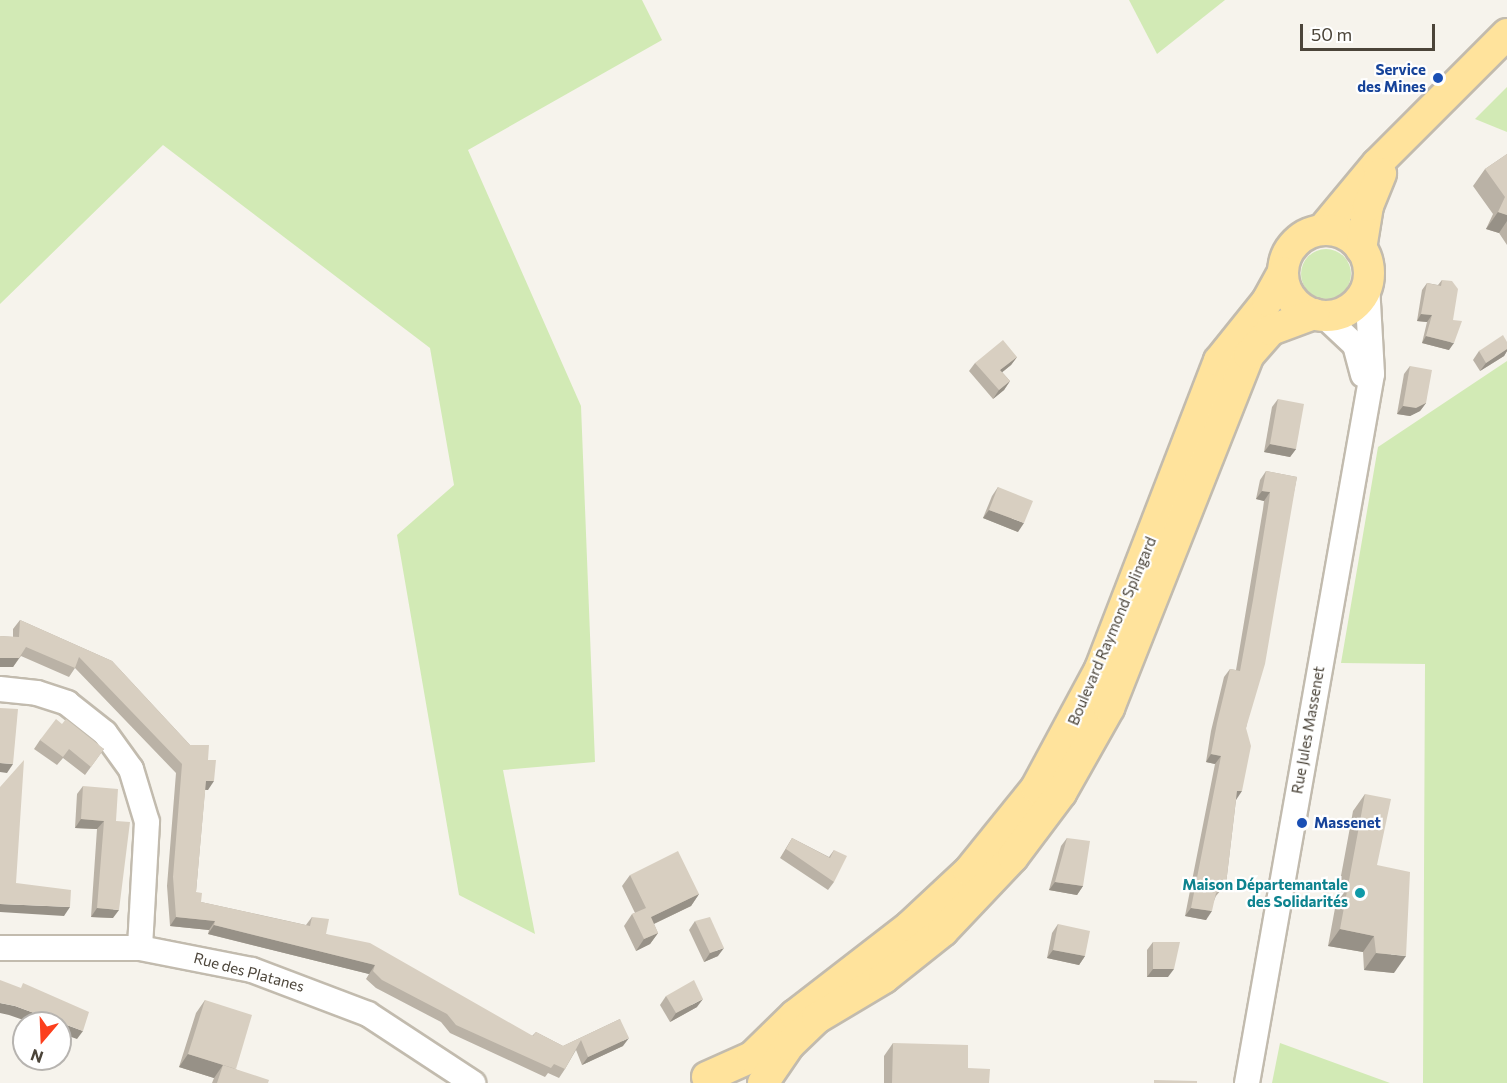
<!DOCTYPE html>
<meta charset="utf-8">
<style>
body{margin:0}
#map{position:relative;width:1507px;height:1083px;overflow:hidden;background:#f6f3ec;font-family:Commissioner,sans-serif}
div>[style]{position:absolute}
.green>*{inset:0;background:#d2eab5}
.round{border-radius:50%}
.roads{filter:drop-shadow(2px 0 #c2bbae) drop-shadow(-2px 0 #c2bbae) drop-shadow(0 2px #c2bbae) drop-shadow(0 -2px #c2bbae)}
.minor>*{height:24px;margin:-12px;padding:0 12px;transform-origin:12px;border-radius:12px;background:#fff}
.major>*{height:30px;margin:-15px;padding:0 15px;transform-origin:15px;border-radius:15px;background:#ffe39c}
.major>.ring{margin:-15px;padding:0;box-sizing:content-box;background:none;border:30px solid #ffe39c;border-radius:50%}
.wall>*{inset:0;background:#bab2a6}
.shaded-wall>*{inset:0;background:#979187}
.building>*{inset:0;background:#d8cfc1}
.dots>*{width:16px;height:16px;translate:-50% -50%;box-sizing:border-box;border:3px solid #fff;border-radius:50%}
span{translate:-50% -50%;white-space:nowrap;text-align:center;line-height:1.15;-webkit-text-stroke:4.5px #fff;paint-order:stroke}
.transit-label{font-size:15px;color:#164399;font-weight:700}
.right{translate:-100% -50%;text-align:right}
.left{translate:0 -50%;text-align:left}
.street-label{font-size:15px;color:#4b4439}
.culture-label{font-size:15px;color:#0d838f;font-weight:700}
.north{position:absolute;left:12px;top:1011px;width:60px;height:60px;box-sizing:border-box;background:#fff;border:2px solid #b7b4b0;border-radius:50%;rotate:199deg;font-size:16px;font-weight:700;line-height:24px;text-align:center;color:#4b4439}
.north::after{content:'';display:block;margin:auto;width:21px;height:27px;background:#fc3f1d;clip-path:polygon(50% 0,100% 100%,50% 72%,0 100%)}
.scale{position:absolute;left:1300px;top:24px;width:135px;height:27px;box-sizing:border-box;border:3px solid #4b4439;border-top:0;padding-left:8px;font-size:18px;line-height:21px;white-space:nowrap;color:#4b4439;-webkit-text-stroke:4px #fff;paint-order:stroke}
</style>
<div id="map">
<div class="green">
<div style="clip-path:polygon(0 0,642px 0,662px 40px,468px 150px,581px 406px,595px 762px,503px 770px,535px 934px,459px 895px,397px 535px,454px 485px,430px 348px,163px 145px,0 304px)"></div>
<div style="clip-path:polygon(1129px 0,1225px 0,1157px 54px)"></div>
<div style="clip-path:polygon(1507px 87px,1507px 132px,1475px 119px)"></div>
<div class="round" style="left:1301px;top:249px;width:50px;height:50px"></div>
<div style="clip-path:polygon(1507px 361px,1507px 1083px,1423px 1083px,1425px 664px,1341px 663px,1378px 447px)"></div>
<div style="clip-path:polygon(1280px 1043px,1390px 1083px,1272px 1083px)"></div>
</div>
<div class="roads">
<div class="minor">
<div style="left:1324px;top:316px;width:42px;rotate:43.1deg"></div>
<div style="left:1355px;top:345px;width:31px;rotate:75deg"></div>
<div style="left:0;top:689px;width:37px;rotate:6deg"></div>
<div style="left:37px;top:693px;width:32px;rotate:18deg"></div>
<div style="left:67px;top:703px;width:48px;rotate:38.3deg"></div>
<div style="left:105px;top:733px;width:44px;rotate:54.2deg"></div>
<div style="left:131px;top:769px;width:55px;rotate:73.2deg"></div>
<div style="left:147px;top:822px;width:126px;rotate:93.2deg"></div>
<div style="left:0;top:948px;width:140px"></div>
<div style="left:140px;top:948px;width:114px;rotate:11.1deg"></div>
<div style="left:252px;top:970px;width:124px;rotate:20.8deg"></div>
<div style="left:368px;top:1014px;width:126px;rotate:33.3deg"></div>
<div style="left:1247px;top:1083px;width:720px;rotate:-80deg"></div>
<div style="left:1372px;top:374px;width:90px;rotate:-93.2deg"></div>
</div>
<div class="major">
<div style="left:1322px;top:230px;width:86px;rotate:-50.2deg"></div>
<div style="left:1377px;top:164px;width:184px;rotate:-45deg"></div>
<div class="ring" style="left:1283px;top:230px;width:56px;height:56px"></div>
<div style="left:1361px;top:249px;width:44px;rotate:-80.8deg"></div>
<div style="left:1368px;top:206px;width:35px;rotate:-68deg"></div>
<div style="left:707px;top:1077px;width:49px;rotate:-24deg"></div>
<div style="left:752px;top:1057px;width:60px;rotate:-44.3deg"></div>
<div style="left:795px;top:1015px;width:145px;rotate:-37.7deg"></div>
<div style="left:910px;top:926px;width:81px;rotate:-43deg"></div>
<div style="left:969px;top:871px;width:107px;rotate:-51.1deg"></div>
<div style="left:1036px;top:788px;width:135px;rotate:-61.7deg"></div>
<div style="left:1100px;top:669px;width:330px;rotate:-68.9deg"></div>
<div style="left:1219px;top:361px;width:77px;rotate:-51.3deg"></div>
<div style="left:1267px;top:301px;width:33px;rotate:-61deg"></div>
<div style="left:763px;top:1083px;width:46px;rotate:-55.6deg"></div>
<div style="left:789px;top:1045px;width:39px;rotate:-44deg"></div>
<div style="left:817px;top:1018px;width:78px;rotate:-30.8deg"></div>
<div style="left:884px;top:978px;width:75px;rotate:-38.5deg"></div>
<div style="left:943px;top:931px;width:102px;rotate:-46.6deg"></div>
<div style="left:1013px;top:857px;width:80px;rotate:-53.1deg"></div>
<div style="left:1061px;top:793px;width:98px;rotate:-60.5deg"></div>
<div style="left:1109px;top:708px;width:380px;rotate:-68.4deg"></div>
<div style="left:1249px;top:355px;width:33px;rotate:-49deg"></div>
<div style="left:1271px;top:330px;width:46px;rotate:-20.4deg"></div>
</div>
</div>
<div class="wall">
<div style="clip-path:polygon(1507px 154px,1507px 245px,1499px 233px,1486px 229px,1493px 214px,1473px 186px,1485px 169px)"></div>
<div style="clip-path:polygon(1442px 280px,1453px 320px,1449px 350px,1422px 343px,1427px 322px,1417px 321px,1422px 290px,1427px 283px,1438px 285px)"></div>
<div style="clip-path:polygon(1507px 342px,1507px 351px,1504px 356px,1480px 371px,1473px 360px,1479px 351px)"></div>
<div style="clip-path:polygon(1017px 357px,1011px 365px,1002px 372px,1010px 381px,1004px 390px,993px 399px,969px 371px,975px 363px)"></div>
<div style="clip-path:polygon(1410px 366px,1426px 403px,1420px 411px,1410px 416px,1397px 414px,1404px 374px)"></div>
<div style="clip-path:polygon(1278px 399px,1296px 449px,1290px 457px,1264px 452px,1272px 407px)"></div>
<div style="clip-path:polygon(1266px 471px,1297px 477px,1246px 728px,1236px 800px,1226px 884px,1216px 896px,1206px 920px,1185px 916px,1215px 764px,1206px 762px,1211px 731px,1224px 677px,1230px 669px,1236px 670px,1263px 509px,1264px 501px,1256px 499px,1260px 480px)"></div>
<div style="clip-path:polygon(998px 487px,1018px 532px,983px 518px,992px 496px)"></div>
<div style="clip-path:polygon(20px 620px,112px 661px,190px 745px,208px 760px,208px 790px,205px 790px,196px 892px,201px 902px,306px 925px,312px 917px,326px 934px,532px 1036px,536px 1032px,563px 1046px,620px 1019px,623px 1046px,582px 1065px,576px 1050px,565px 1069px,559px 1078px,548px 1073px,545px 1077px,450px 1033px,441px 1022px,376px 988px,366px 979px,369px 974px,208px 934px,209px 930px,170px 926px,167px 886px,176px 773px,75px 668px,69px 677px,21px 656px,13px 667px,0 667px,0 636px,13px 637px,13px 629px)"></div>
<div style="clip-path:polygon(62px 724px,104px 749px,85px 775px,63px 758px,57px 765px,34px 749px,40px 740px)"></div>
<div style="clip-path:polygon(83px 786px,116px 821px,113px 918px,91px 917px,97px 829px,75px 828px,77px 794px)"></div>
<div style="clip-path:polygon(1365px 794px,1377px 865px,1394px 973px,1364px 970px,1363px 952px,1328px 946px,1353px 811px)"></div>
<div style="clip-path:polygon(792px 838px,829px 857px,834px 850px,834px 882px,828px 890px,780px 858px)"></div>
<div style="clip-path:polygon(1067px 838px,1083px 886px,1077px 895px,1049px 890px,1061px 846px)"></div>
<div style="clip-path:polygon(630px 875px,699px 894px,691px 906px,654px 924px,658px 933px,650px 944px,636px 951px,624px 926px,632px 914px,635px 913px,622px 886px)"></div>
<div style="clip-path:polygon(695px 921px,718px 956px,704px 962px,689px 930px)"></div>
<div style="clip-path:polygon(1058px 924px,1085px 956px,1079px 965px,1047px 958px,1052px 933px)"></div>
<div style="clip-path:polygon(1153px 942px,1168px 977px,1147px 977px,1147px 950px)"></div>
<div style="clip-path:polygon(666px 996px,697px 1007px,670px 1022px,660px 1005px)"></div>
<div style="clip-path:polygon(205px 1000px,235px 1069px,268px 1083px,212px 1083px,214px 1078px,179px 1067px,196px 1013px)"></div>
<div style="clip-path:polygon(893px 1043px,968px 1068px,989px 1083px,884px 1083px,884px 1056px)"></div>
</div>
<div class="shaded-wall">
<div style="clip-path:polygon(1498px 212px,1507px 215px,1507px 221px,1499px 233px,1486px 229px)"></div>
<div style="clip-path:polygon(1421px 314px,1432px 315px,1427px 322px,1417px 321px)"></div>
<div style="clip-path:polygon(1426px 336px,1454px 343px,1449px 350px,1422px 343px)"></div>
<div style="clip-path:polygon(1507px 349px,1507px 351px,1504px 356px,1480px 371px,1486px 363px)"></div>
<div style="clip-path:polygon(1017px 357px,1011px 365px,994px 379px,1000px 370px)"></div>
<div style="clip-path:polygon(1010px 381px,1004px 390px,993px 399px,999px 390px)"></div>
<div style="clip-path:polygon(1426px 403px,1420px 411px,1410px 416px,1397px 414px,1403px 406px)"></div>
<div style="clip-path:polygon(1270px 444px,1296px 449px,1290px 457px,1264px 452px)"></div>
<div style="clip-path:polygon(1262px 491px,1270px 492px,1264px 501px,1256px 499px)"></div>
<div style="clip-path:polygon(989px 510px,1024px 523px,1018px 532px,983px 518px)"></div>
<div style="clip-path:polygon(0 658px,19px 658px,13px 667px,0 667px)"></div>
<div style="clip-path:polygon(1211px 754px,1221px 756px,1215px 764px,1206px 762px)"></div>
<div style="clip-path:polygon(0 763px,13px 764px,7px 773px,0 772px)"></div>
<div style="clip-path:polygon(206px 781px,214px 781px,208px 790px,200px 789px)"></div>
<div style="clip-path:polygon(1237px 791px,1242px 791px,1236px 800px,1231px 799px)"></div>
<div style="clip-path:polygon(81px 819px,104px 821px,97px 829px,75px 828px)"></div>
<div style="clip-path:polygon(1055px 882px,1083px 886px,1077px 895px,1049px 890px)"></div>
<div style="clip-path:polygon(699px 894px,691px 906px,643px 929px,651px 917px)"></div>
<div style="clip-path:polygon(0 904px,70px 907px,64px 916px,0 912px)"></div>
<div style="clip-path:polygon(97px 908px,119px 910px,113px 918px,91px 917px)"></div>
<div style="clip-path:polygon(1191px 908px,1212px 911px,1206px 920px,1185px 916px)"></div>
<div style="clip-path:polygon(176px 917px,215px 921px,209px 930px,170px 926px)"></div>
<div style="clip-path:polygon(214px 925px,375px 965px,369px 974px,208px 934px)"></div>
<div style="clip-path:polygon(1340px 929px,1374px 936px,1363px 952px,1328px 946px)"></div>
<div style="clip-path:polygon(658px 933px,650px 944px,636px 951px,644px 939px)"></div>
<div style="clip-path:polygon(724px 948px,718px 956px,704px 962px,710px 953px)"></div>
<div style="clip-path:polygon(1053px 950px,1085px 956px,1079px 965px,1047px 958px)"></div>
<div style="clip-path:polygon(1376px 953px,1406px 956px,1394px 973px,1364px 970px)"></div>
<div style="clip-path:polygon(1153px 969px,1174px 969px,1168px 977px,1147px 977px)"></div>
<div style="clip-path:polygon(703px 999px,697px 1007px,670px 1022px,676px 1013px)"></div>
<div style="clip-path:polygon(0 1003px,15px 1006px,83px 1031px,77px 1039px,60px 1033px,60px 1023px,32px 1023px,9px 1015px,0 1013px)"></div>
<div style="clip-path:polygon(629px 1038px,623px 1046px,582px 1065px,588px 1057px)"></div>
<div style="clip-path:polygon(188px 1054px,236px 1069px,223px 1065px,214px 1078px,179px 1067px)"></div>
</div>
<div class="building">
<div style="clip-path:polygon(1507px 154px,1507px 215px,1498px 212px,1505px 197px,1485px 169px)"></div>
<div style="clip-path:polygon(1442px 280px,1452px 281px,1458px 289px,1453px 320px,1462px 321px,1454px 343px,1426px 336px,1432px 315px,1421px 314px,1427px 283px,1441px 286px)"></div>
<div style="clip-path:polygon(1503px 335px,1507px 342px,1507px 349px,1486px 363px,1479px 351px)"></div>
<div style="clip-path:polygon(1003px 340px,1017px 357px,1000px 370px,1010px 381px,999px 390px,975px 363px)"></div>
<div style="clip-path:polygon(1410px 366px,1432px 370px,1426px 403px,1416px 408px,1403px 406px)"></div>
<div style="clip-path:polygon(1278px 399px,1304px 404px,1296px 449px,1270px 444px)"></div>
<div style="clip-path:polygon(1266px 471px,1297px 477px,1265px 664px,1246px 728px,1251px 746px,1242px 791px,1237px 791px,1226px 884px,1216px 893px,1212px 911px,1191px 908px,1221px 756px,1211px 754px,1217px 723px,1230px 669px,1240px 671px,1253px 600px,1269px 501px,1270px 492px,1262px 491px)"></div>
<div style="clip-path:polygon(998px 487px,1033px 501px,1024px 523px,989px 510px)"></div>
<div style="clip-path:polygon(20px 620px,112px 661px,190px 745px,209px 745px,208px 760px,216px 760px,214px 781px,206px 781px,196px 892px,202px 893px,201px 902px,310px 926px,312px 917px,329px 919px,326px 934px,370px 943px,533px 1036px,536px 1032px,563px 1046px,620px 1019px,629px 1038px,588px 1057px,581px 1040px,565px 1069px,554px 1064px,551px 1068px,456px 1025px,447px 1014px,382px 980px,373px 971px,375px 965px,214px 925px,215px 921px,176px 917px,173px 877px,182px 764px,79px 657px,75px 668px,26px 647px,19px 658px,0 658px,0 636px,19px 637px)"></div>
<div style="clip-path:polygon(0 708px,18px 709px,13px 764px,0 763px)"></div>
<div style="clip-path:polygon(56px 719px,62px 724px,66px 719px,104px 749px,91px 767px,69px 749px,63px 757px,40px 740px)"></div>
<div style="clip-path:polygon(24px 760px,16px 883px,71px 890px,70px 907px,0 904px,0 787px)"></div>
<div style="clip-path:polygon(83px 786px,118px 789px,116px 821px,130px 822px,119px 910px,97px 908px,104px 821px,81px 819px)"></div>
<div style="clip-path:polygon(1365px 794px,1391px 799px,1377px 865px,1410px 872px,1406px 956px,1376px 953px,1374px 936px,1340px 929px)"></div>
<div style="clip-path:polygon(792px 838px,830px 858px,834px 850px,847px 856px,834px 882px,786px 849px)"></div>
<div style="clip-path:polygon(1067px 838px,1090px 841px,1083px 886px,1055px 882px)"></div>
<div style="clip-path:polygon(678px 851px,699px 894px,651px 917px,658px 933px,644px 939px,632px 914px,646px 908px,630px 875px)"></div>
<div style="clip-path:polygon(710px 917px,724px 948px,710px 953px,695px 921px)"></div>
<div style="clip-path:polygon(1058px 924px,1090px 931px,1085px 956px,1053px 950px)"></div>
<div style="clip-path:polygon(1153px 942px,1180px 942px,1174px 969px,1153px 969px)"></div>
<div style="clip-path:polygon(0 980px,21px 988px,23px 983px,89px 1012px,83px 1031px,15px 1006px,0 1003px)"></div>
<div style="clip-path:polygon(694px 980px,703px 999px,676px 1013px,666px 996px)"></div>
<div style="clip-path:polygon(205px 1000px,252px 1015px,236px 1069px,188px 1054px)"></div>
<div style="clip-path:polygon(893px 1043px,968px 1045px,968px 1068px,990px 1069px,989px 1083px,892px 1083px)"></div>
<div style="clip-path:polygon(223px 1065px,269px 1080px,268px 1083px,217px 1083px)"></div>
<div style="clip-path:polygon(1154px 1080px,1197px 1081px,1197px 1083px,1154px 1083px)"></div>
</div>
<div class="dots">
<div style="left:1438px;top:78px;background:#1a4fb4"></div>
<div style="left:1302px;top:823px;background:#1a4fb4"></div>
<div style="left:1360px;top:893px;background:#0f9aa8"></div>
</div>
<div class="transit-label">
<span class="right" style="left:1426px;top:78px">Service<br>des Mines</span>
<span class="left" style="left:1314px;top:823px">Massenet</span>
</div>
<div class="street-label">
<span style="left:1112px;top:631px;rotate:-67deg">Boulevard Raymond Splingard</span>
<span style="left:1308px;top:730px;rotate:-80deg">Rue Jules Massenet</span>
<span style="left:249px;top:972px;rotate:15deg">Rue des Platanes</span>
</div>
<div class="culture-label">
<span class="right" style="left:1348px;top:893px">Maison Départemantale<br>des Solidarités</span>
</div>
<div class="north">N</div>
<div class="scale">50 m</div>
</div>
